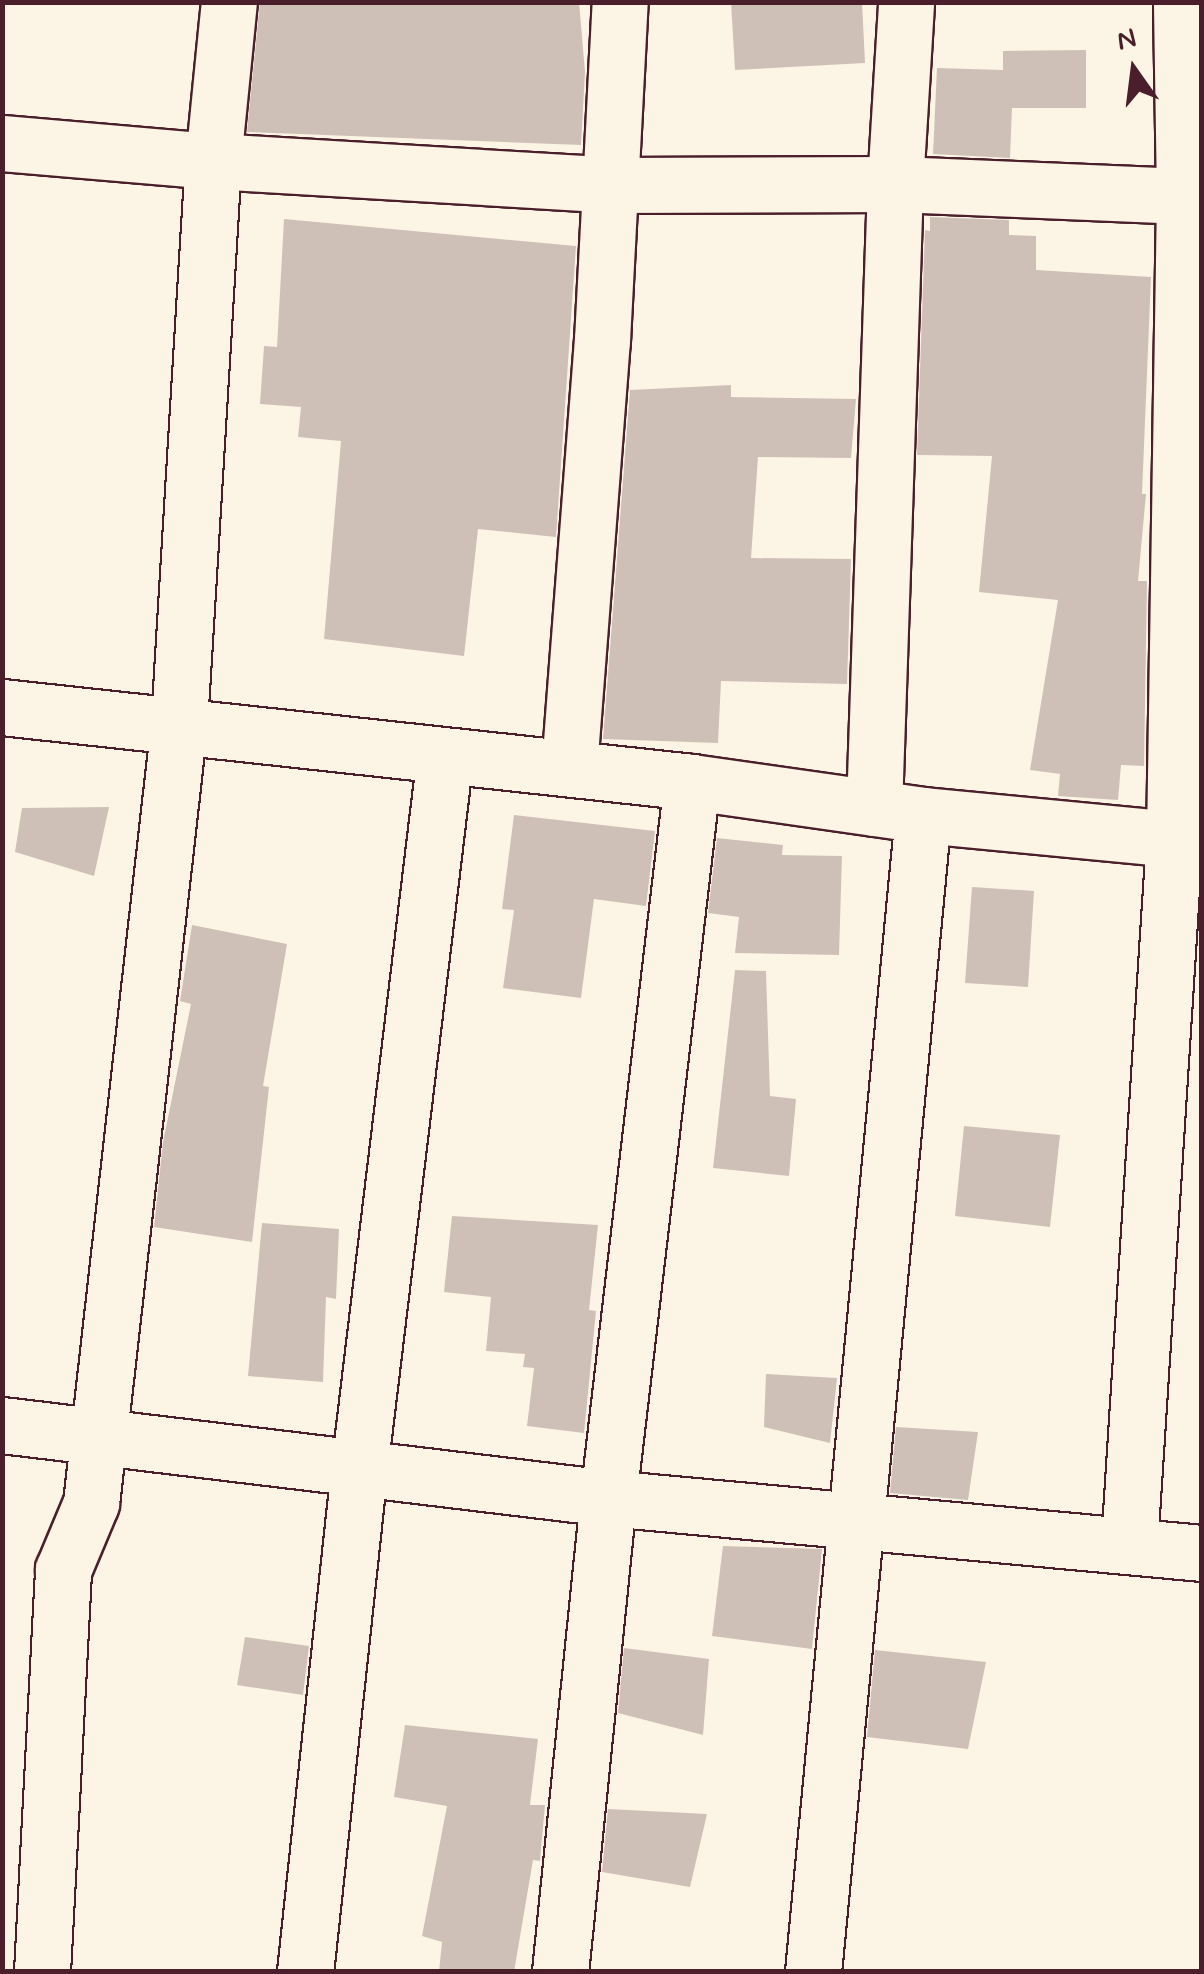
<!DOCTYPE html>
<style>
body{margin:0}
#map{position:relative;width:1204px;height:1974px;overflow:hidden;background:#fcf5e5;font-family:Mynerve,sans-serif}
div>[style]{position:absolute}
.building>*{inset:0;background:#cfc0b7}
.roads{filter:drop-shadow(2px 0 #4a1f2b) drop-shadow(-2px 0 #4a1f2b) drop-shadow(0 2px #4a1f2b) drop-shadow(0 -2px #4a1f2b)}
.street>*{height:55px;margin:-27.5px;padding:0 27.5px;transform-origin:27.5px;border-radius:27.5px;background:#fcf5e5}
span{translate:-50% -50%;white-space:nowrap;text-align:center;line-height:1.15;-webkit-text-stroke:8px #fcf5e5;paint-order:stroke}
.frame{position:absolute;inset:0;border:5px solid #4a1f2b;pointer-events:none}
.north{position:absolute;left:1084px;top:20px;width:100px;height:100px;-webkit-text-stroke:8px #fcf5e5;paint-order:stroke;rotate:346deg;font-size:28px;font-weight:700;line-height:40px;text-align:center;color:#4a1f2b}
.north::after{content:'';display:block;margin:auto;width:35px;height:45px;background:#4a1f2b;clip-path:polygon(50% 0,100% 100%,50% 72%,0 100%)}
</style>
<div id="map">
<div class="building">
<div style="clip-path:polygon(260px 2px,579px 2px,585px 72px,581px 145px,247px 132px)"></div>
<div style="clip-path:polygon(731px 2px,862px 2px,865px 63px,735px 70px)"></div>
<div style="clip-path:polygon(1086px 50px,1086px 108px,1012px 108px,1010px 158px,933px 154px,937px 68px,1003px 70px,1003px 51px)"></div>
<div style="clip-path:polygon(930px 217px,1009px 220px,1009px 235px,1036px 236px,1036px 270px,1151px 277px,1142px 494px,1146px 494px,1138px 581px,1147px 581px,1144px 766px,1121px 765px,1118px 800px,1058px 796px,1060px 774px,1030px 770px,1058px 600px,979px 592px,992px 456px,917px 455px,925px 230px,930px 231px)"></div>
<div style="clip-path:polygon(284px 219px,576px 246px,556px 537px,478px 529px,464px 656px,324px 639px,341px 441px,298px 437px,301px 407px,260px 404px,264px 346px,277px 347px)"></div>
<div style="clip-path:polygon(731px 385px,731px 397px,856px 399px,851px 458px,758px 457px,751px 558px,851px 559px,847px 684px,721px 681px,718px 743px,603px 739px,630px 390px)"></div>
<div style="clip-path:polygon(109px 807px,94px 876px,15px 852px,22px 808px)"></div>
<div style="clip-path:polygon(514px 815px,655px 831px,646px 906px,594px 899px,581px 998px,503px 988px,514px 910px,502px 909px)"></div>
<div style="clip-path:polygon(717px 838px,783px 845px,782px 855px,842px 856px,839px 955px,735px 953px,739px 917px,708px 913px)"></div>
<div style="clip-path:polygon(972px 887px,1034px 891px,1028px 987px,965px 983px)"></div>
<div style="clip-path:polygon(192px 925px,287px 944px,263px 1086px,269px 1087px,252px 1242px,154px 1227px,163px 1142px,191px 1004px,180px 1001px)"></div>
<div style="clip-path:polygon(735px 970px,766px 971px,770px 1096px,796px 1099px,789px 1176px,713px 1168px)"></div>
<div style="clip-path:polygon(964px 1126px,1060px 1135px,1050px 1227px,955px 1216px)"></div>
<div style="clip-path:polygon(452px 1216px,598px 1225px,589px 1310px,596px 1311px,584px 1433px,527px 1426px,534px 1368px,523px 1367px,525px 1354px,486px 1351px,491px 1297px,444px 1292px)"></div>
<div style="clip-path:polygon(262px 1223px,339px 1229px,336px 1299px,326px 1297px,323px 1382px,248px 1376px)"></div>
<div style="clip-path:polygon(766px 1374px,837px 1378px,830px 1443px,764px 1427px)"></div>
<div style="clip-path:polygon(896px 1427px,978px 1432px,968px 1500px,890px 1493px)"></div>
<div style="clip-path:polygon(723px 1546px,822px 1549px,812px 1649px,712px 1636px)"></div>
<div style="clip-path:polygon(245px 1637px,309px 1646px,303px 1695px,237px 1685px)"></div>
<div style="clip-path:polygon(624px 1648px,709px 1659px,703px 1735px,618px 1713px)"></div>
<div style="clip-path:polygon(875px 1650px,986px 1662px,968px 1749px,867px 1737px)"></div>
<div style="clip-path:polygon(405px 1725px,538px 1739px,530px 1805px,545px 1805px,540px 1861px,533px 1860px,514px 1972px,439px 1972px,442px 1942px,422px 1936px,447px 1806px,394px 1797px)"></div>
<div style="clip-path:polygon(608px 1809px,707px 1814px,690px 1887px,602px 1872px)"></div>
</div>
<div class="roads">
<div class="street">
<div style="left:2px;top:143px;width:212px;rotate:4.9deg"></div>
<div style="left:213px;top:161px;width:400px;rotate:3.4deg"></div>
<div style="left:612px;top:185px;width:283px;rotate:-0.2deg"></div>
<div style="left:895px;top:184px;width:307px;rotate:2.4deg"></div>
<div style="left:2px;top:707px;width:694px;rotate:6.2deg"></div>
<div style="left:692px;top:782px;width:233px;rotate:8.1deg"></div>
<div style="left:923px;top:815px;width:280px;rotate:5.5deg"></div>
<div style="left:569px;top:768px;width:429px;rotate:-85.6deg"></div>
<div style="left:602px;top:340px;width:338px;rotate:-87deg"></div>
<div style="left:874px;top:808px;width:624px;rotate:-88.07deg"></div>
<div style="left:895px;top:184px;width:182px;rotate:-86.5deg"></div>
<div style="left:2px;top:1425px;width:610px;rotate:6.87deg"></div>
<div style="left:608px;top:1498px;width:597px;rotate:5.29deg"></div>
<div style="left:1129px;top:1545px;width:705px;rotate:-86.34deg"></div>
<div style="left:1174px;top:841px;width:645px;rotate:-89.11deg"></div>
<div style="left:1184px;top:196px;width:194px;rotate:-90.9deg"></div>
<div style="left:42px;top:1972px;width:403px;rotate:-87deg"></div>
<div style="left:63px;top:1570px;width:73px;rotate:-67.3deg"></div>
<div style="left:91px;top:1503px;width:785px;rotate:-83.56deg"></div>
<div style="left:179px;top:723px;width:563px;rotate:-86.54deg"></div>
<div style="left:213px;top:161px;width:160px;rotate:-84.3deg"></div>
<div style="left:305px;top:1972px;width:506px;rotate:-83.87deg"></div>
<div style="left:359px;top:1469px;width:719px;rotate:-83.13deg"></div>
<div style="left:560px;top:1972px;width:476px;rotate:-84.2deg"></div>
<div style="left:608px;top:1498px;width:721px;rotate:-83.31deg"></div>
<div style="left:813px;top:1972px;width:1162px;rotate:-84.57deg"></div>
</div>
</div>
<div class="frame"></div>
<div class="north">N</div>
</div>
